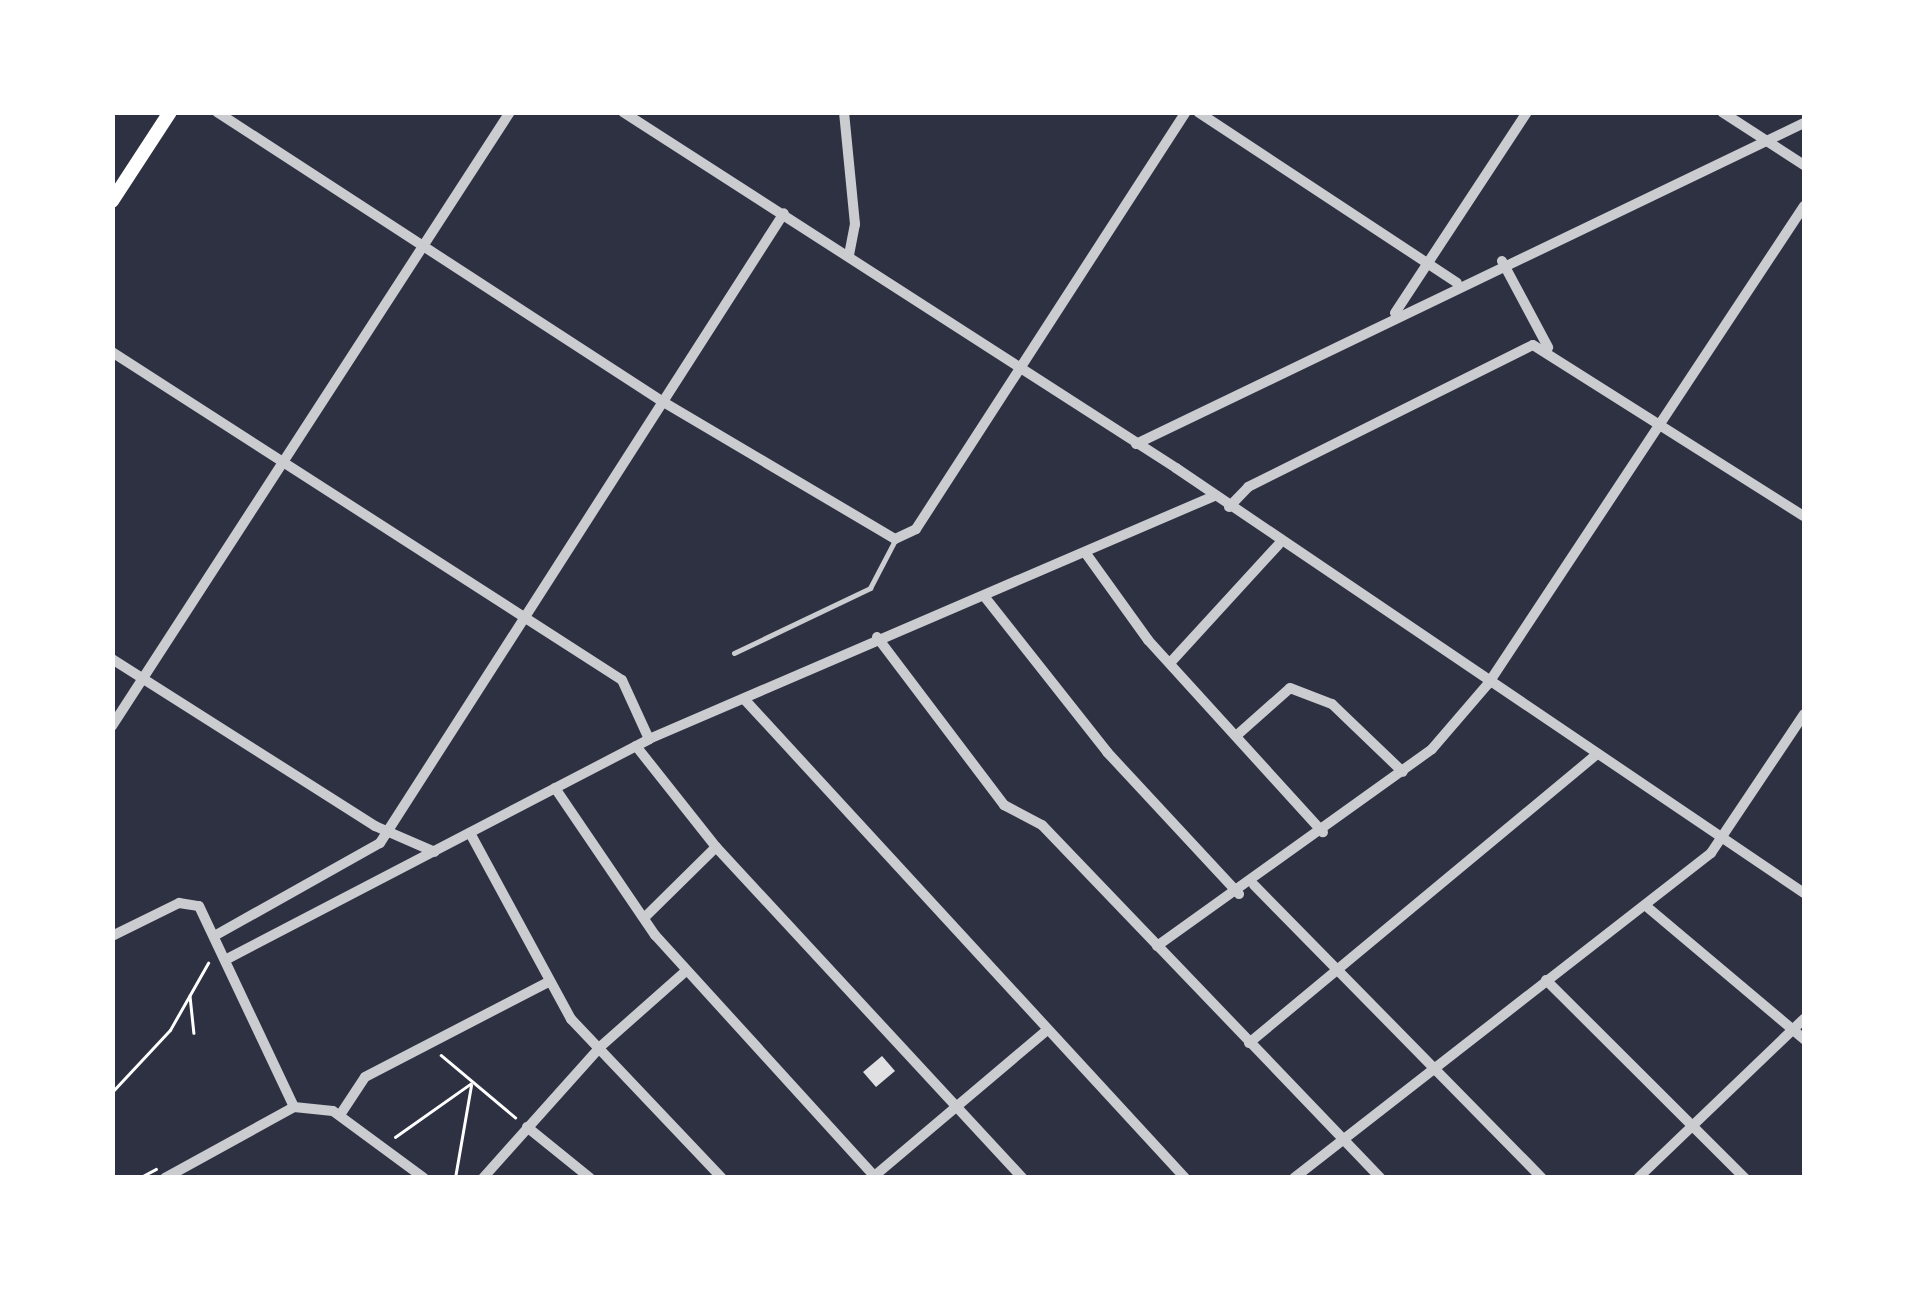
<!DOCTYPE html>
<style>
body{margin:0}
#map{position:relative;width:1917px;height:1290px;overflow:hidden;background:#2d3142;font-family:"IBM Plex Sans",sans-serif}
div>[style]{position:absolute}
.building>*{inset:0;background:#e0e0e3}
.path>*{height:2.5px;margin:-1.25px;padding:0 1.25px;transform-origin:1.25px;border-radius:1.25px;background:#fff}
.service>*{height:5px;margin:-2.5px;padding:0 2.5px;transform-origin:2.5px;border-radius:2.5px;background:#caccd0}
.minor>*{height:10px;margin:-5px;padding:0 5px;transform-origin:5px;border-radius:5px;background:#caccd0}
.secondary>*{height:14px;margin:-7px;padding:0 7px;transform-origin:7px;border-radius:7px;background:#fff}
span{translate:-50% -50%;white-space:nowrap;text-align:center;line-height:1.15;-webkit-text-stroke:10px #fff;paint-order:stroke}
.frame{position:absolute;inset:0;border:115px solid #fff;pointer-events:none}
</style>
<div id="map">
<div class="building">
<div style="clip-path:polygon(882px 1056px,895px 1071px,876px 1087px,863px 1072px)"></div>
</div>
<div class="path">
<div style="left:190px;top:996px;width:37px;rotate:84deg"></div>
<div style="left:441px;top:1055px;width:97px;rotate:40deg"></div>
<div style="left:112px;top:1092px;width:85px;rotate:-46.9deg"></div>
<div style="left:170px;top:1030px;width:77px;rotate:-60.4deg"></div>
<div style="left:395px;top:1137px;width:92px;rotate:-35.2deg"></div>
<div style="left:139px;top:1178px;width:19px;rotate:-28deg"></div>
<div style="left:455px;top:1178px;width:94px;rotate:-80.2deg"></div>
</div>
<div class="service">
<div style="left:734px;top:653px;width:151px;rotate:-25.5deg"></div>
<div style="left:870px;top:588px;width:52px;rotate:-62.4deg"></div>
</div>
<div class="minor">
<div style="left:217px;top:112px;width:528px;rotate:33.03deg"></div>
<div style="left:660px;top:400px;width:273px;rotate:30.6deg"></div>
<div style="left:895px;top:539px;width:23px;rotate:-25deg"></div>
<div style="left:916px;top:529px;width:497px;rotate:-57.1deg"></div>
<div style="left:623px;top:112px;width:658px;rotate:32.77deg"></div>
<div style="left:1176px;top:468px;width:758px;rotate:34.09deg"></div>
<div style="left:844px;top:112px;width:113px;rotate:84.4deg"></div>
<div style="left:855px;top:224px;width:31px;rotate:101deg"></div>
<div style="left:1198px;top:112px;width:310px;rotate:33.4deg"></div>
<div style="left:1722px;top:112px;width:98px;rotate:32.9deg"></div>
<div style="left:1502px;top:261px;width:98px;rotate:61.9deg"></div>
<div style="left:1395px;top:313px;width:240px;rotate:-56.7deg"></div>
<div style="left:112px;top:352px;width:606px;rotate:32.75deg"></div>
<div style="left:622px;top:680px;width:65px;rotate:65.4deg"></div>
<div style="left:1136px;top:444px;width:741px;rotate:-25.67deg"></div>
<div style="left:1229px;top:507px;width:28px;rotate:-46deg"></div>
<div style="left:1248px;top:487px;width:318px;rotate:-26.5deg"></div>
<div style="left:1533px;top:345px;width:320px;rotate:32.3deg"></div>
<div style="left:1087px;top:555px;width:105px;rotate:54.3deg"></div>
<div style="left:1148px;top:640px;width:260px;rotate:47.7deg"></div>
<div style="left:984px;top:596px;width:199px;rotate:51.7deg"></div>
<div style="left:1107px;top:752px;width:194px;rotate:47.1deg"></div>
<div style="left:877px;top:637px;width:211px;rotate:52.9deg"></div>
<div style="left:1004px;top:805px;width:43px;rotate:27.8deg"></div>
<div style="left:1042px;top:825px;width:489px;rotate:46.2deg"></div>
<div style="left:112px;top:659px;width:312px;rotate:32.4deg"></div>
<div style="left:375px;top:826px;width:65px;rotate:23.4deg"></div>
<div style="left:1170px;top:663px;width:161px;rotate:-47.5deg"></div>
<div style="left:745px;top:700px;width:650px;rotate:47.37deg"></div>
<div style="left:112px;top:726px;width:732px;rotate:-57.05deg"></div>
<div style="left:1236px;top:736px;width:72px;rotate:-41.6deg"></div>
<div style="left:1290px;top:688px;width:45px;rotate:20.9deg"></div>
<div style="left:1332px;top:704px;width:98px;rotate:43.8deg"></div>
<div style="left:636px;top:746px;width:129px;rotate:51.6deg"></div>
<div style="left:716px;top:847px;width:451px;rotate:47.2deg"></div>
<div style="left:555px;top:788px;width:178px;rotate:55.8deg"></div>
<div style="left:655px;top:935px;width:328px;rotate:47.7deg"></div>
<div style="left:470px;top:833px;width:212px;rotate:61.5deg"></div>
<div style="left:571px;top:1019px;width:219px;rotate:46.5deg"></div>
<div style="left:1254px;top:885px;width:411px;rotate:45.5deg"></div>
<div style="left:1646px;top:906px;width:207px;rotate:40.1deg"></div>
<div style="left:644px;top:918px;width:101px;rotate:-44.6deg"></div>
<div style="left:216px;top:935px;width:188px;rotate:-29.3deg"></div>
<div style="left:380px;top:843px;width:748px;rotate:-57.33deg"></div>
<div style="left:112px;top:936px;width:75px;rotate:-26.2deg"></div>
<div style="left:179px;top:903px;width:20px;rotate:9deg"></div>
<div style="left:199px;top:906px;width:222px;rotate:64.7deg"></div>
<div style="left:1157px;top:946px;width:338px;rotate:-35.6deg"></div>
<div style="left:1432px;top:749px;width:86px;rotate:-49.3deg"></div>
<div style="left:1488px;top:684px;width:573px;rotate:-56.53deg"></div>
<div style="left:227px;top:959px;width:476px;rotate:-27.5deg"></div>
<div style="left:649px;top:739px;width:615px;rotate:-23.27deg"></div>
<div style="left:1546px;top:980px;width:281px;rotate:44.9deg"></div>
<div style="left:1249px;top:1043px;width:451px;rotate:-39.7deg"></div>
<div style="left:294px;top:1107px;width:39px;rotate:6deg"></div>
<div style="left:333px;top:1111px;width:113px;rotate:36.4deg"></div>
<div style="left:340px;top:1115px;width:45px;rotate:-56.7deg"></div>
<div style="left:365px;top:1077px;width:206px;rotate:-27.4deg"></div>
<div style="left:527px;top:1127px;width:81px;rotate:39deg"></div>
<div style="left:165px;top:1178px;width:147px;rotate:-28.8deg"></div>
<div style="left:483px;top:1178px;width:176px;rotate:-48.2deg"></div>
<div style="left:600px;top:1047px;width:115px;rotate:-41.5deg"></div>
<div style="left:872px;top:1178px;width:228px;rotate:-40.2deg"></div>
<div style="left:1294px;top:1178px;width:529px;rotate:-37.93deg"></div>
<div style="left:1711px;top:853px;width:167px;rotate:-56.2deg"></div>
<div style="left:1638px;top:1178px;width:230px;rotate:-43.8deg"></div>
</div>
<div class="secondary">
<div style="left:112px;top:201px;width:106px;rotate:-56.9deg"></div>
</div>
<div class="frame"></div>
</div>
